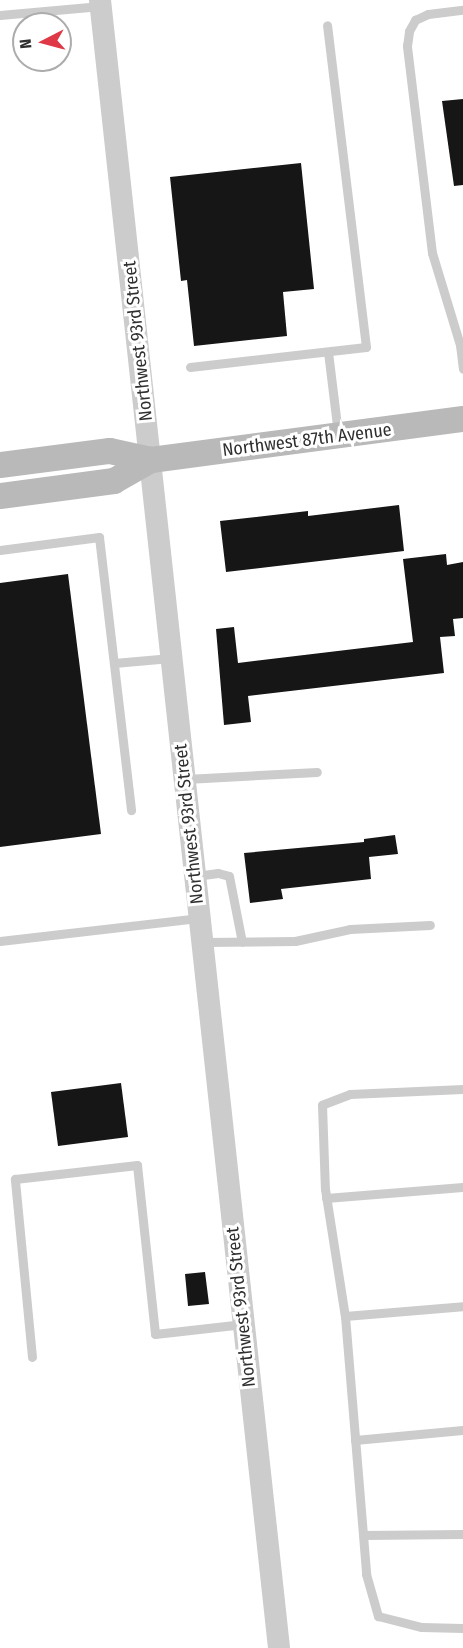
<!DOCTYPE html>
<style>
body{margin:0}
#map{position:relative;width:463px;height:1648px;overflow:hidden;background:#fff;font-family:"Fira Sans Condensed",sans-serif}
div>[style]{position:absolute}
.building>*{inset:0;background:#161616}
.service>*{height:9px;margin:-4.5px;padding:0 4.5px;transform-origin:4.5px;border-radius:4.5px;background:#ccc}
.tertiary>*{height:22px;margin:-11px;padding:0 11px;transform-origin:11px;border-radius:11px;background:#ccc}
.secondary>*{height:26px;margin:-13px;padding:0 13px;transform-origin:13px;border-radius:13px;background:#b9b9b9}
span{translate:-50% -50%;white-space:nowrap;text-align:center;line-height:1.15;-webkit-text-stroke:6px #fff;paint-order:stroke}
.street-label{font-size:18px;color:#2f2f2f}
.north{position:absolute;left:12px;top:12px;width:60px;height:60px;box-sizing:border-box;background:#fff;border:2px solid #acacac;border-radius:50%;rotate:264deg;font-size:16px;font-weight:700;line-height:24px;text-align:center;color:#2f2f2f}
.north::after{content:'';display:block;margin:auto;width:21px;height:27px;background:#df3846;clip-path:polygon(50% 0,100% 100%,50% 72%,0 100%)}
</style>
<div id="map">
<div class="building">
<div style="clip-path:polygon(463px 99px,463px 185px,454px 186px,442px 101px)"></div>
<div style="clip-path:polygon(301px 163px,314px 289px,283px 292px,287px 336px,194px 346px,187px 280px,181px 281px,170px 177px)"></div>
<div style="clip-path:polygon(399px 505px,404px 551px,226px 572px,220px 521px,308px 511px,308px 516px)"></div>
<div style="clip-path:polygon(446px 554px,447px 565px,463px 562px,463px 618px,453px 619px,455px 636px,440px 637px,444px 673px,248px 696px,251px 722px,224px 725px,216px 629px,234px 627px,238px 663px,413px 642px,403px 559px)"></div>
<div style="clip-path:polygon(68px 574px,101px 834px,0 847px,0 583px)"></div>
<div style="clip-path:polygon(395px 835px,398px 854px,369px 857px,371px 879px,281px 889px,283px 899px,250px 903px,244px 853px,364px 842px,364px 839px)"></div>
<div style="clip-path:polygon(121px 1083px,128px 1137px,58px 1146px,51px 1092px)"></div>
<div style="clip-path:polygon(205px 1272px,209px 1304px,188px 1306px,185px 1274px)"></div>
</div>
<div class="service">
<div style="left:0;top:15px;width:101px;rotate:-5.1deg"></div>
<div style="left:463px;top:344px;width:3px;rotate:162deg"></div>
<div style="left:460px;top:345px;width:24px;rotate:83deg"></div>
<div style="left:460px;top:345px;width:96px;rotate:-106.9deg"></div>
<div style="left:432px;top:253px;width:209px;rotate:-96.9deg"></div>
<div style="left:407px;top:46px;width:15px;rotate:-82deg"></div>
<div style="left:409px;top:31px;width:13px;rotate:-61deg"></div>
<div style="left:415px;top:20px;width:14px;rotate:-25deg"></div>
<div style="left:428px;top:14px;width:35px;rotate:-7deg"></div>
<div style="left:328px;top:352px;width:82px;rotate:83deg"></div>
<div style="left:190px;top:367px;width:177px;rotate:-6.5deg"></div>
<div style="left:366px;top:347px;width:324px;rotate:-96.9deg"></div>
<div style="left:0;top:550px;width:100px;rotate:-7.5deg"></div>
<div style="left:99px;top:537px;width:275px;rotate:83.3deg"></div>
<div style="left:114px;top:663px;width:57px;rotate:-5deg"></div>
<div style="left:186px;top:779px;width:131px;rotate:-3.1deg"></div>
<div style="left:196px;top:876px;width:22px;rotate:-8deg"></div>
<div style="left:218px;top:873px;width:11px;rotate:15deg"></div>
<div style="left:229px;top:876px;width:67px;rotate:78.9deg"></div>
<div style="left:0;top:941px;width:199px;rotate:-6.6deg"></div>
<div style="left:203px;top:942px;width:92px;rotate:-0.6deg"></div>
<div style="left:295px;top:941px;width:56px;rotate:-12.3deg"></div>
<div style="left:350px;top:929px;width:80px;rotate:-2.9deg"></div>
<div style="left:463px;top:1089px;width:113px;rotate:177.5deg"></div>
<div style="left:350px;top:1094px;width:30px;rotate:159deg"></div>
<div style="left:322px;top:1105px;width:84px;rotate:88deg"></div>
<div style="left:325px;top:1189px;width:129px;rotate:81.1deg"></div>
<div style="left:345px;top:1316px;width:259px;rotate:85.3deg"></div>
<div style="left:366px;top:1574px;width:44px;rotate:74.1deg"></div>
<div style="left:378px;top:1616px;width:44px;rotate:14.3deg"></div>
<div style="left:421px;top:1627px;width:42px;rotate:1.4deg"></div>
<div style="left:326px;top:1198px;width:137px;rotate:-4.6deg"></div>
<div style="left:345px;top:1316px;width:118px;rotate:-4.8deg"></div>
<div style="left:32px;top:1357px;width:179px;rotate:-95.5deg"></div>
<div style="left:15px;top:1179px;width:123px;rotate:-6.5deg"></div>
<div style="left:137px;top:1165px;width:170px;rotate:83.9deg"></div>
<div style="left:155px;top:1334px;width:89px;rotate:-6.5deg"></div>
<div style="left:355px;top:1440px;width:108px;rotate:-5.3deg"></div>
<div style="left:363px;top:1535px;width:100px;rotate:-0.6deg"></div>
</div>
<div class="tertiary">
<div style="left:100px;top:0;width:1658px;rotate:83.8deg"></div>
</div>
<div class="secondary">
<div style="left:0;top:465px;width:111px;rotate:-7.3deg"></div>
<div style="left:110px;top:451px;width:42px;rotate:12.4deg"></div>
<div style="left:151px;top:460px;width:315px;rotate:-7.5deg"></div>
<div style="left:0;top:496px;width:115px;rotate:-7.5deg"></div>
<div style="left:114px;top:481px;width:43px;rotate:-29.6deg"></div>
</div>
<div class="street-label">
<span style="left:138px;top:341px;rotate:-96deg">Northwest 93rd Street</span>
<span style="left:307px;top:440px;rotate:-7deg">Northwest 87th Avenue</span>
<span style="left:189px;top:824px;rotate:-96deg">Northwest 93rd Street</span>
<span style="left:241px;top:1307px;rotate:-96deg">Northwest 93rd Street</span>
</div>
<div class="north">N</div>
</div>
